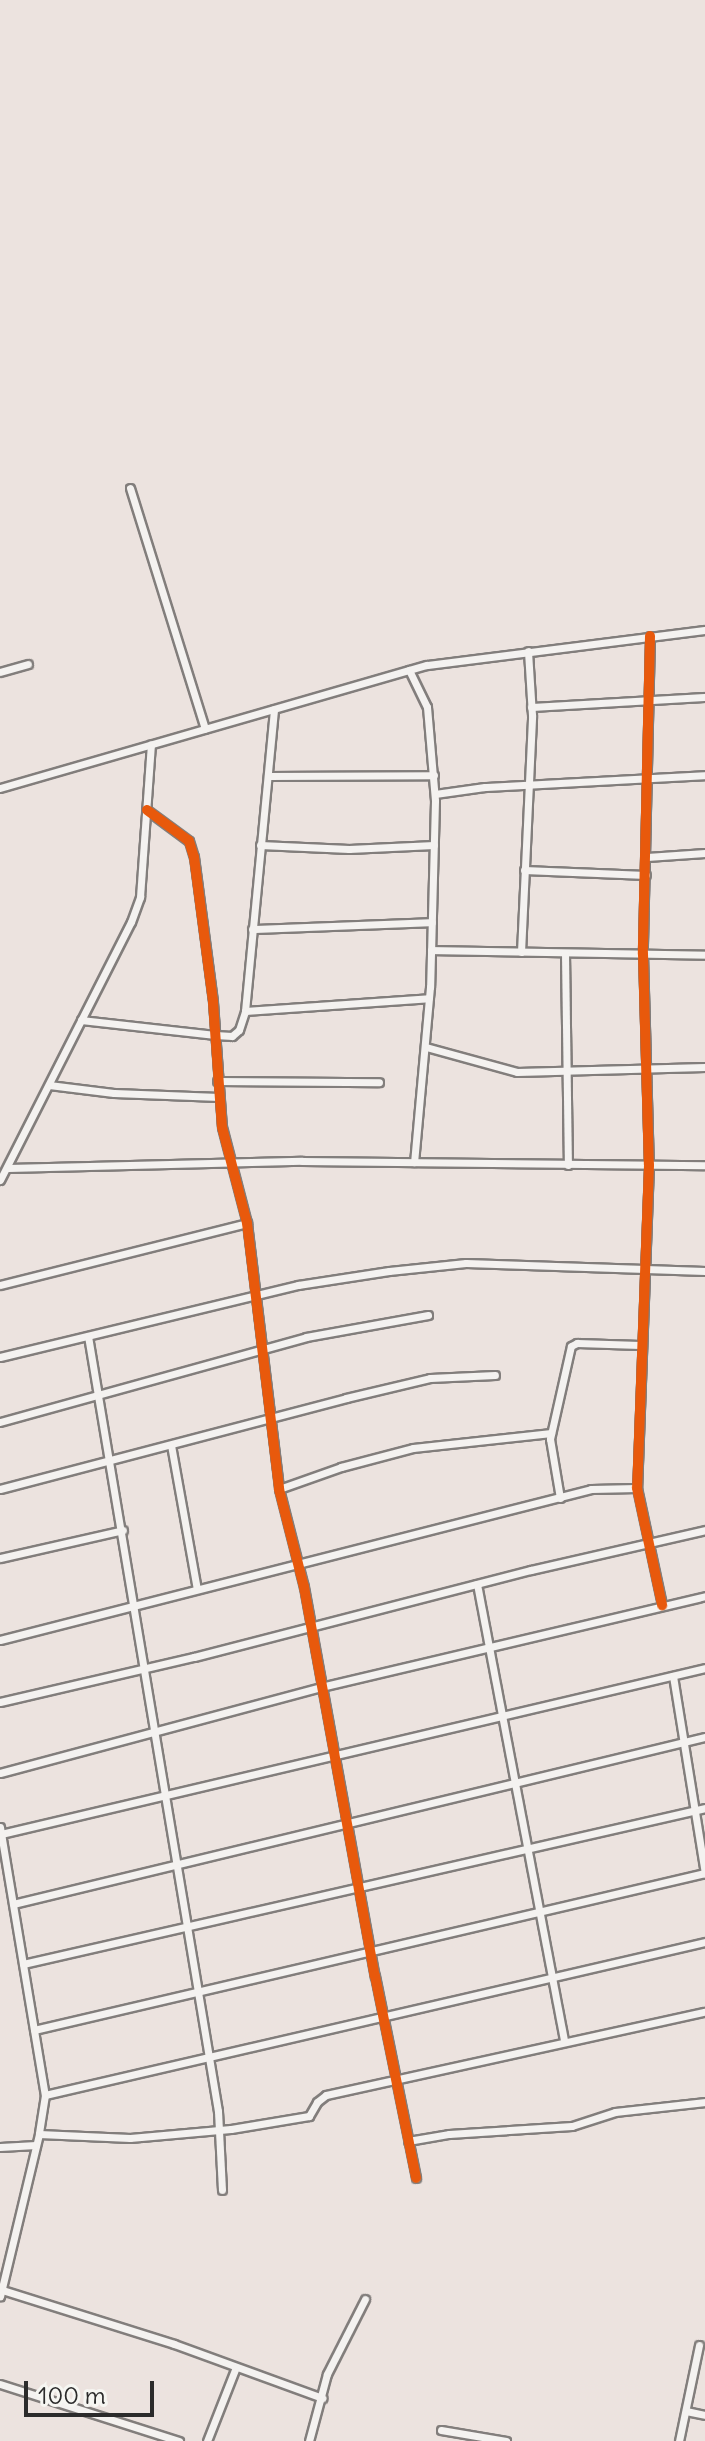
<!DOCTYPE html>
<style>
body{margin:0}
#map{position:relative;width:705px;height:2441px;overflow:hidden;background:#ece3df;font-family:Delius,sans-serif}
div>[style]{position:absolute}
.roads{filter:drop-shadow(2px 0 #827e7c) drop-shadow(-2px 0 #827e7c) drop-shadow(0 2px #827e7c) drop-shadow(0 -2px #827e7c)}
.minor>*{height:7px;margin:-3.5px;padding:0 3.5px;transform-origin:3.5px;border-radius:3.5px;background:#f4f2f0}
.cycleway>*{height:10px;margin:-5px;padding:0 5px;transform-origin:5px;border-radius:5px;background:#e8590c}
span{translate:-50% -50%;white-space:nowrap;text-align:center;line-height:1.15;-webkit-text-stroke:6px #f6f6f2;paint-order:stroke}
.scale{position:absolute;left:24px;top:2381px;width:130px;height:36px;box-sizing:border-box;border:4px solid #2b2b2b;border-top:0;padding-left:10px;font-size:24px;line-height:28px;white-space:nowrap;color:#2b2b2b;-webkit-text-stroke:6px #f6f6f2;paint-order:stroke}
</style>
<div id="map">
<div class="roads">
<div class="minor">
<div style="left:130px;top:488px;width:252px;rotate:72.7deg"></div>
<div style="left:650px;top:636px;width:318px;rotate:91.3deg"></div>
<div style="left:643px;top:954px;width:211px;rotate:88.4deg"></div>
<div style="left:649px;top:1165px;width:323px;rotate:92.1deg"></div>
<div style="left:637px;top:1488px;width:120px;rotate:77.9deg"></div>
<div style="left:409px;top:670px;width:41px;rotate:64.1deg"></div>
<div style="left:427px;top:707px;width:94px;rotate:85.1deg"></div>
<div style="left:435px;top:801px;width:186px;rotate:91.5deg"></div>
<div style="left:430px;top:987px;width:176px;rotate:95.2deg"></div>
<div style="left:0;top:672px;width:29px;rotate:-16deg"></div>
<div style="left:531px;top:707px;width:174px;rotate:-3.3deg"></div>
<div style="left:268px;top:776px;width:166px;rotate:-0.3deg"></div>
<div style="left:0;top:788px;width:444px;rotate:-16.1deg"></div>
<div style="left:427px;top:665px;width:280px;rotate:-7.2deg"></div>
<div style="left:435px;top:794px;width:50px;rotate:-8deg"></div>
<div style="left:485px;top:787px;width:220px;rotate:-3.1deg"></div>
<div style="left:147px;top:810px;width:52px;rotate:36.4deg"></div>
<div style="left:189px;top:841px;width:17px;rotate:73deg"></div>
<div style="left:194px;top:857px;width:146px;rotate:82.5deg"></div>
<div style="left:213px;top:1002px;width:125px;rotate:85.9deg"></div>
<div style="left:222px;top:1127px;width:99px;rotate:75.4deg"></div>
<div style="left:247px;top:1223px;width:268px;rotate:83.1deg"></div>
<div style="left:279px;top:1489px;width:101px;rotate:75.7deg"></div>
<div style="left:304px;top:1587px;width:395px;rotate:79.7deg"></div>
<div style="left:375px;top:1976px;width:206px;rotate:78.5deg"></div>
<div style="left:260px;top:845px;width:89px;rotate:2.6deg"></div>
<div style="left:349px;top:849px;width:85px;rotate:-2.7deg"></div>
<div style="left:647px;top:857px;width:58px;rotate:-3.9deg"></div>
<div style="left:524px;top:870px;width:122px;rotate:2.3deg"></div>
<div style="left:252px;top:929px;width:180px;rotate:-2.2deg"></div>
<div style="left:431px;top:950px;width:274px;rotate:1deg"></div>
<div style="left:521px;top:952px;width:237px;rotate:-87.3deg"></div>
<div style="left:532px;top:715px;width:64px;rotate:-93.6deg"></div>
<div style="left:565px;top:954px;width:211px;rotate:89.2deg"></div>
<div style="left:245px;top:1011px;width:184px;rotate:-4deg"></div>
<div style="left:81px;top:1020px;width:135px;rotate:6.4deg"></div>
<div style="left:215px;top:1035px;width:17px;rotate:3deg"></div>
<div style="left:232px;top:1036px;width:9px;rotate:-41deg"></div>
<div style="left:239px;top:1030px;width:20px;rotate:-72deg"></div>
<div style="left:245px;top:1011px;width:303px;rotate:-84.5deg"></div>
<div style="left:426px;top:1047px;width:94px;rotate:15.4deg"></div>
<div style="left:517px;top:1072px;width:188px;rotate:-1.5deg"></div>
<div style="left:217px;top:1081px;width:162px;rotate:0.4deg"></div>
<div style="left:49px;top:1085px;width:65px;rotate:7deg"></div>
<div style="left:114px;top:1093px;width:105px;rotate:2.2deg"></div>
<div style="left:8px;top:1168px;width:294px;rotate:-1.4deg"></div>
<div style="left:302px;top:1161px;width:403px;rotate:0.6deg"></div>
<div style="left:0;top:1180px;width:289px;rotate:-63.1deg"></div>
<div style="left:131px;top:922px;width:27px;rotate:-70deg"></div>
<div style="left:140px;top:897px;width:153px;rotate:-85.9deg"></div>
<div style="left:0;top:1285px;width:255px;rotate:-14.1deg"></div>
<div style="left:88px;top:1336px;width:786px;rotate:80.48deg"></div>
<div style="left:218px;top:2111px;width:79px;rotate:87.1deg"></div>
<div style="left:0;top:1357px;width:307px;rotate:-13.6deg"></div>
<div style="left:298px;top:1285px;width:92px;rotate:-8.7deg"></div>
<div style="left:389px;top:1271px;width:77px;rotate:-5.9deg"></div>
<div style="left:466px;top:1263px;width:239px;rotate:1.9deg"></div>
<div style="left:0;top:1422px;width:318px;rotate:-15.5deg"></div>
<div style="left:306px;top:1337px;width:124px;rotate:-10.2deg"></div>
<div style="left:171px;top:1445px;width:146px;rotate:79.8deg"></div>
<div style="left:0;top:1489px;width:358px;rotate:-14.7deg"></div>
<div style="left:346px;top:1398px;width:86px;rotate:-13.4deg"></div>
<div style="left:430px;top:1378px;width:65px;rotate:-2.6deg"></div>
<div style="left:279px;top:1489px;width:66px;rotate:-19.5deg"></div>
<div style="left:341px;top:1467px;width:74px;rotate:-14.8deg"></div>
<div style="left:413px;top:1448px;width:139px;rotate:-6.2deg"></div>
<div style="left:560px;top:1498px;width:60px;rotate:-99.6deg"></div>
<div style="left:550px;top:1439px;width:95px;rotate:-77.3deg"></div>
<div style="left:571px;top:1346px;width:7px;rotate:-27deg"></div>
<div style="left:577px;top:1343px;width:63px;rotate:1.8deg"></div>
<div style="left:0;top:1558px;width:126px;rotate:-12.8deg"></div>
<div style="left:477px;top:1584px;width:465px;rotate:79.2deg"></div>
<div style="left:0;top:1640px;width:610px;rotate:-14.33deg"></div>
<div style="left:591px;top:1489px;width:46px;rotate:-1.2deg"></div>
<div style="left:673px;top:1676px;width:200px;rotate:80.8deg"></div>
<div style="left:0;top:1702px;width:199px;rotate:-13.1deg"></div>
<div style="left:194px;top:1657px;width:348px;rotate:-14.5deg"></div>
<div style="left:531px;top:1570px;width:179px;rotate:-12.9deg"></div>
<div style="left:0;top:1773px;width:332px;rotate:-15deg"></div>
<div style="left:321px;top:1687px;width:395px;rotate:-13.3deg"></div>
<div style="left:0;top:1827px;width:272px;rotate:80.5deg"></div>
<div style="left:45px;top:2095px;width:39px;rotate:99deg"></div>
<div style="left:39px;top:2134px;width:167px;rotate:103.5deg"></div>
<div style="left:1px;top:1834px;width:723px;rotate:-13.27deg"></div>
<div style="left:13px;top:1904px;width:712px;rotate:-13.57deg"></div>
<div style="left:23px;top:1964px;width:700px;rotate:-12.88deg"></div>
<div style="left:34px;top:2030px;width:689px;rotate:-13.17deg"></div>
<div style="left:45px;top:2095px;width:678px;rotate:-13.05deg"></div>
<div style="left:39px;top:2134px;width:91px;rotate:2.5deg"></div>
<div style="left:130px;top:2138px;width:101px;rotate:-5.1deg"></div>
<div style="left:231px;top:2129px;width:79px;rotate:-9.5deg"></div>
<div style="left:309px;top:2116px;width:16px;rotate:-60deg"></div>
<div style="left:317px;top:2102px;width:11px;rotate:-38deg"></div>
<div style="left:326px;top:2095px;width:388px;rotate:-12.4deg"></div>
<div style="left:408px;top:2141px;width:42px;rotate:-9.7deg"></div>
<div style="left:449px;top:2134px;width:123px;rotate:-3.7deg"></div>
<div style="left:572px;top:2126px;width:45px;rotate:-18deg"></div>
<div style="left:615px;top:2112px;width:91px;rotate:-6.3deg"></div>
<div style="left:0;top:2147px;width:36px;rotate:-3deg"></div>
<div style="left:2px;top:2290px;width:180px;rotate:17.4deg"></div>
<div style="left:174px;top:2344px;width:158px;rotate:20deg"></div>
<div style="left:0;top:2384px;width:188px;rotate:17.7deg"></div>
<div style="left:686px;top:2411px;width:19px;rotate:12deg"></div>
<div style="left:441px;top:2430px;width:66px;rotate:9.6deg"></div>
<div style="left:207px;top:2441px;width:79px;rotate:-68.6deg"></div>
<div style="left:309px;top:2441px;width:69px;rotate:-75deg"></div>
<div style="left:327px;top:2374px;width:84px;rotate:-63.1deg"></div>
<div style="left:679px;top:2441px;width:98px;rotate:-78.2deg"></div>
</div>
</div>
<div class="cycleway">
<div style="left:650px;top:636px;width:318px;rotate:91.3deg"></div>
<div style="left:643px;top:954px;width:211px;rotate:88.4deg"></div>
<div style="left:649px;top:1165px;width:323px;rotate:92.1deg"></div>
<div style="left:637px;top:1488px;width:120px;rotate:77.9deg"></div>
<div style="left:147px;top:810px;width:52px;rotate:36.4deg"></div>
<div style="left:189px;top:841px;width:17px;rotate:73deg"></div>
<div style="left:194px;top:857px;width:146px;rotate:82.5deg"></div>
<div style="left:213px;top:1002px;width:125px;rotate:85.9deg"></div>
<div style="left:222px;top:1127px;width:99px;rotate:75.4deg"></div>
<div style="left:247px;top:1223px;width:268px;rotate:83.1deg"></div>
<div style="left:279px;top:1489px;width:101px;rotate:75.7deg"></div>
<div style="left:304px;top:1587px;width:395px;rotate:79.7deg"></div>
<div style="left:375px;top:1976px;width:206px;rotate:78.5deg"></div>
</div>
<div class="scale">100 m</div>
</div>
